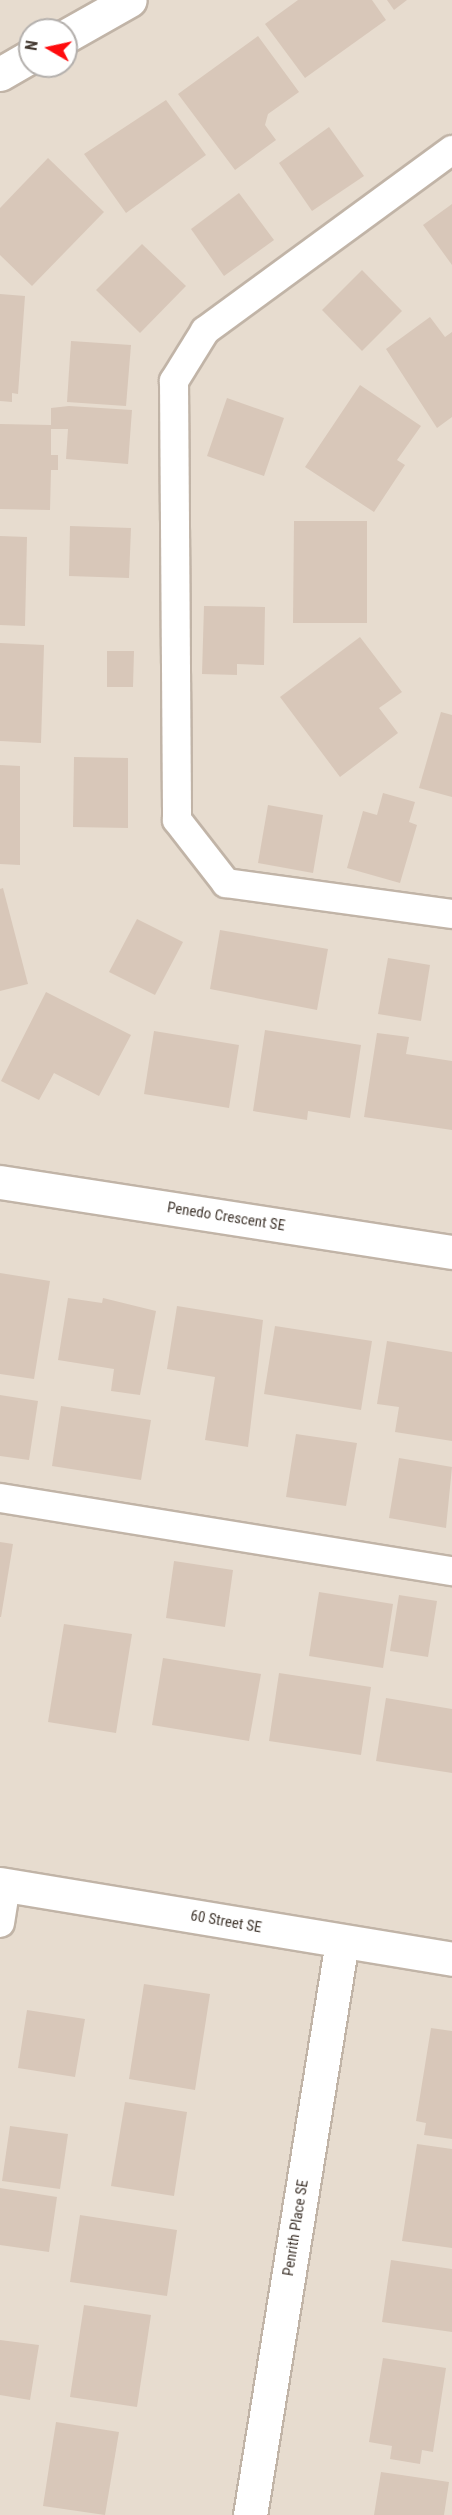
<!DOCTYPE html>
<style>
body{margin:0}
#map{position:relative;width:452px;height:2515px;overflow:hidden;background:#f3ebe2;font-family:"Roboto Condensed",sans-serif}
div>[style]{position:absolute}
.residential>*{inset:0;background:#e7dccf}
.building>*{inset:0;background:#d8c7b9}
.roads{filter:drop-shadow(2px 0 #c1b4a7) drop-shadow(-2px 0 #c1b4a7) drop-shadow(0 2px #c1b4a7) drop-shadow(0 -2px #c1b4a7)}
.lane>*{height:28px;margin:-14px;padding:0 14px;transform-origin:14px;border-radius:14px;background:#fff}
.street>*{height:33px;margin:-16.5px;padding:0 16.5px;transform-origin:16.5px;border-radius:16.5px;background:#fff}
span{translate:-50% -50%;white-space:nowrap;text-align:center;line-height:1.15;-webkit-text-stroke:4.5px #fff;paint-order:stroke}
.street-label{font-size:15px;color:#443a32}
.north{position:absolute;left:18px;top:18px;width:60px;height:60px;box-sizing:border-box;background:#fff;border:2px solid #b4b0ad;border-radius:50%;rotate:279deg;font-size:16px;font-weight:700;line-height:24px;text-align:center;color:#443a32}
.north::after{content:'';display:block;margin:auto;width:21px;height:27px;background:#ff0c0e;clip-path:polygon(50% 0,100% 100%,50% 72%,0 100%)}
</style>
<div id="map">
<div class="residential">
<div style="clip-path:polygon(evenodd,0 0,452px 0,452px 2515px,0 2515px,0 0,30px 30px,66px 30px,66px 66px,30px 66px,30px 30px)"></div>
</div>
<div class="building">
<div style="clip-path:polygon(298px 0,372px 0,386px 20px,305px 78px,265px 24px)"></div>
<div style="clip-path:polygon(387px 0,407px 0,394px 10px)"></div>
<div style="clip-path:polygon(258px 36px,299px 92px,268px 114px,265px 125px,276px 140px,235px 170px,178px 94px)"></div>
<div style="clip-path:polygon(166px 100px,206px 155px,126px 213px,84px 154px)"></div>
<div style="clip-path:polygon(329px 127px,364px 176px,312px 211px,279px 163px)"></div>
<div style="clip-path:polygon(48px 158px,104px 212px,32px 286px,0 255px,0 208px)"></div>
<div style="clip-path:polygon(239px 193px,274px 240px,224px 276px,191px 229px)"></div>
<div style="clip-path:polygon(452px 204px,452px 265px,423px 225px)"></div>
<div style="clip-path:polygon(142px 244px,186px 286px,140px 333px,96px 290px)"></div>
<div style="clip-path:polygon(362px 270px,402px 311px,362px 351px,322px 310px)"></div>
<div style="clip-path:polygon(0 294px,25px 296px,18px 394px,12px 393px,12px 402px,0 401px)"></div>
<div style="clip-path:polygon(430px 317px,445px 337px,452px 332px,452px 417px,437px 428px,386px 349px)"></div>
<div style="clip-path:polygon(71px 341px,131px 345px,126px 406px,67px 402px)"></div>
<div style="clip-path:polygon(360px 385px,421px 426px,397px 460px,405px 465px,374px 512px,305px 467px)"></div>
<div style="clip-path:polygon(227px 398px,284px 418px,264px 476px,207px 456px)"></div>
<div style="clip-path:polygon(69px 406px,132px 410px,128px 464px,66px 459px,68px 429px,51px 429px,51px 455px,58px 455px,58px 470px,51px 470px,50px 510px,0 509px,0 424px,51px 425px,51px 408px)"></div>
<div style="clip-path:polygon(294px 521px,367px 521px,367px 623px,293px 623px)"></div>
<div style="clip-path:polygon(70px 526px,131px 528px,129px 578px,69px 576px)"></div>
<div style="clip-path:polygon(0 536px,27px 537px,25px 626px,0 625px)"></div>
<div style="clip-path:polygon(204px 606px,265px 607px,264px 665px,237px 664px,237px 675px,202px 674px)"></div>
<div style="clip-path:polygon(360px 637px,402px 692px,379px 708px,398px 733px,340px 777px,280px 697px)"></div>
<div style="clip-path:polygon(0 643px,44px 645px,41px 743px,0 741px)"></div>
<div style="clip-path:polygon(107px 651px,134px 651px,133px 687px,107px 687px)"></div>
<div style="clip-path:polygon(441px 712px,452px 715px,452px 797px,419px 788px)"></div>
<div style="clip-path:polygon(74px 757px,128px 758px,128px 828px,73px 827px)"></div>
<div style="clip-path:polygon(0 765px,20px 766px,20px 865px,0 864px)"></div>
<div style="clip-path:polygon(383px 793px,415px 802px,409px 822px,417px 825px,400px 883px,347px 868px,363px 811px,377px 815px)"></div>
<div style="clip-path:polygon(268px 805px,323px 815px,313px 873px,258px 863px)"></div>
<div style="clip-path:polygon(3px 888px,28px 984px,0 991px,0 889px)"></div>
<div style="clip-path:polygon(137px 919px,183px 942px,155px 995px,109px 972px)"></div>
<div style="clip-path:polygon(220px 930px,328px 949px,317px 1010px,210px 989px)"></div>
<div style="clip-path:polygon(388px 958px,430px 965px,421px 1021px,378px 1014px)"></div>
<div style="clip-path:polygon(46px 992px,131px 1035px,99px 1096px,54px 1073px,39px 1100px,1px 1081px)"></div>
<div style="clip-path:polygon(265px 1030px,361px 1045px,350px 1118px,308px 1111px,307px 1120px,253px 1111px)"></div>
<div style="clip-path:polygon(154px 1031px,239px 1045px,229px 1108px,144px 1094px)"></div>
<div style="clip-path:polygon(377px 1033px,409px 1037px,406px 1054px,452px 1061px,452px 1130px,364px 1117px)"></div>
<div style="clip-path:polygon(0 1273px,50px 1281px,34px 1379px,0 1374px)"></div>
<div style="clip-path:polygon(68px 1298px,102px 1303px,103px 1298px,156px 1311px,140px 1395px,111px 1391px,114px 1369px,58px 1360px)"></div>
<div style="clip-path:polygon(177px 1306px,263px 1320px,248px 1447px,205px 1440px,215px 1377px,167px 1369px)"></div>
<div style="clip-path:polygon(275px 1326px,372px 1341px,361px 1410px,264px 1394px)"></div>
<div style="clip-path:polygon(387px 1341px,452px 1352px,452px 1441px,395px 1432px,399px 1407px,377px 1404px)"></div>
<div style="clip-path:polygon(0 1395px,38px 1401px,29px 1460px,0 1456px)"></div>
<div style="clip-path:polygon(61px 1406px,151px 1420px,141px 1480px,52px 1466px)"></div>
<div style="clip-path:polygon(296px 1434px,357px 1443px,346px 1506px,286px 1497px)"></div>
<div style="clip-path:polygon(399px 1458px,452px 1467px,446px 1528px,389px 1518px)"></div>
<div style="clip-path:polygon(0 1542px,13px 1544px,1px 1617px,0 1617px)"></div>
<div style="clip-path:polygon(174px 1561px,233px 1570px,225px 1627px,166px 1618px)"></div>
<div style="clip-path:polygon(319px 1592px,393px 1604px,383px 1668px,309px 1656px)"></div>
<div style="clip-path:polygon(399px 1595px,437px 1601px,428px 1657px,390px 1651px)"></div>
<div style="clip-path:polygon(64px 1624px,132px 1634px,116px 1733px,48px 1722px)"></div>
<div style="clip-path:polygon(163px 1658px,261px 1674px,249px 1741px,152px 1725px)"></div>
<div style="clip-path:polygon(279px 1673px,371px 1687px,361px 1755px,269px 1741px)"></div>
<div style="clip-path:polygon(386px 1698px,452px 1709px,452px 1773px,376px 1761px)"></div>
<div style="clip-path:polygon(144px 1984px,210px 1994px,195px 2090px,129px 2079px)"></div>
<div style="clip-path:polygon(27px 2010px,85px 2019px,75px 2077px,18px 2068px)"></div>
<div style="clip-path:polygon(431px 2028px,452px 2031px,452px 2139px,424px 2135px,426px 2123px,416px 2121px)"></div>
<div style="clip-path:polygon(125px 2102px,187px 2112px,174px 2196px,111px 2186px)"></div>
<div style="clip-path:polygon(10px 2126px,68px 2134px,60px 2189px,2px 2181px)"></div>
<div style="clip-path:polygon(417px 2144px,452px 2149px,452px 2248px,402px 2241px)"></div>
<div style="clip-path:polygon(0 2188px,57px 2197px,49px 2252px,0 2245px)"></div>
<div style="clip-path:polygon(80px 2215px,177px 2230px,167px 2296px,70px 2282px)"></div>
<div style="clip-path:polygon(391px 2260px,452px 2269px,452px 2332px,382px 2322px)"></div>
<div style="clip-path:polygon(84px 2305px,151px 2315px,137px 2407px,70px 2397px)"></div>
<div style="clip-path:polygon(0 2340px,39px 2345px,30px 2400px,0 2395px)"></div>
<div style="clip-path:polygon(383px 2358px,446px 2368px,433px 2452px,422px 2450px,420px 2464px,390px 2459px,392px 2446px,369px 2442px)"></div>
<div style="clip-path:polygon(56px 2422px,119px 2432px,105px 2515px,43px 2506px)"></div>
<div style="clip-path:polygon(381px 2472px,449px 2482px,444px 2515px,374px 2515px)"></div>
</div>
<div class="roads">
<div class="lane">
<div style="left:452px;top:150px;width:306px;rotate:143.8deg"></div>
<div style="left:205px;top:331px;width:59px;rotate:121.8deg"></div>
<div style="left:174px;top:381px;width:439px;rotate:89.6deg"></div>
<div style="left:177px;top:820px;width:80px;rotate:52.1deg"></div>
<div style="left:226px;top:883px;width:228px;rotate:7.8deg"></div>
<div style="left:0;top:1498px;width:458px;rotate:9.2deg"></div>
<div style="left:0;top:1923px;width:38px;rotate:-81deg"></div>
</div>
<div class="street">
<div style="left:66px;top:36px;width:73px;rotate:-29.4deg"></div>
<div style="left:0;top:74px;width:34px;rotate:-30deg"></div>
<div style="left:0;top:1182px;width:457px;rotate:8.8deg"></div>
<div style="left:0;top:1884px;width:458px;rotate:9.4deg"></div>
<div style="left:250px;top:2515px;width:581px;rotate:-80.89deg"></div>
</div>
</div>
<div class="street-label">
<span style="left:226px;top:1217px;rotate:9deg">Penedo Crescent SE</span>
<span style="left:226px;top:1922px;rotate:10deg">60 Street SE</span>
<span style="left:296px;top:2228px;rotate:-81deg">Penrith Place SE</span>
</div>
<div class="north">N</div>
</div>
